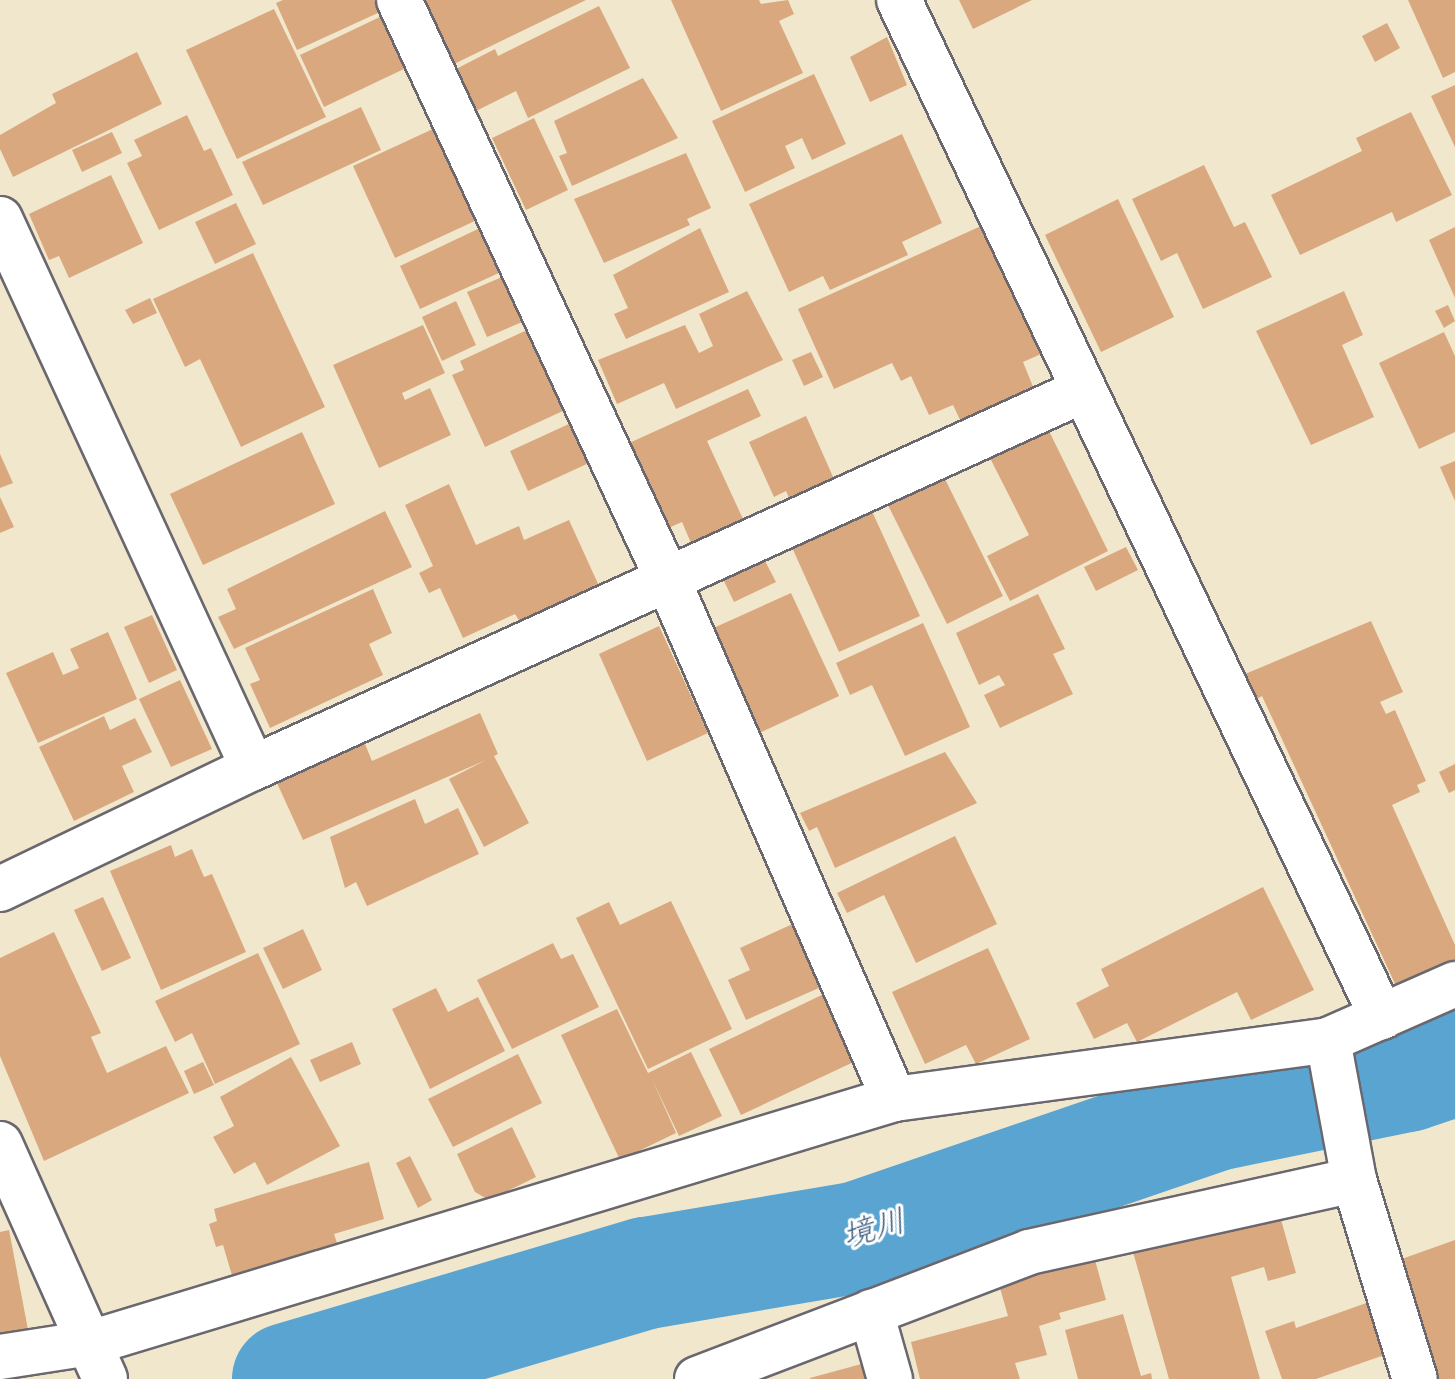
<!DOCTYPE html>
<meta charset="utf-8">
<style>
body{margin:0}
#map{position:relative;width:1455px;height:1379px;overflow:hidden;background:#f1e7cd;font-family:Sriracha,"Klee One",sans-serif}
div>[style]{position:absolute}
.river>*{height:112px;margin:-56px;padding:0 56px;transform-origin:56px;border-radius:56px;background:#59a4d1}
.building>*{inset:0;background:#daa87e}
.roads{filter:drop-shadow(2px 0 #6a676e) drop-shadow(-2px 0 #6a676e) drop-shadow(0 2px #6a676e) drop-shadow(0 -2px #6a676e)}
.minor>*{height:44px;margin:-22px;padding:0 22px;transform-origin:22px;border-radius:22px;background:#fff}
span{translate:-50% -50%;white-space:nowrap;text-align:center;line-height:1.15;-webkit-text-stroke:6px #fff;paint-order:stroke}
.water-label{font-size:32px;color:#3b5c7e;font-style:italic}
</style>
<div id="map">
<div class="river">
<div style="left:288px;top:1379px;width:374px;rotate:-16.5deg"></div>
<div style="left:647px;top:1273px;width:215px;rotate:-9.6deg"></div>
<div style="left:859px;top:1237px;width:376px;rotate:-18.9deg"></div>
<div style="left:1215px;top:1115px;width:196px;rotate:-11.5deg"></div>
<div style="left:1407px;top:1076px;width:51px;rotate:-18.4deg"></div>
</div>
<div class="building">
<div style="clip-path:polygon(283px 0,374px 0,380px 12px,297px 50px,276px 3px)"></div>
<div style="clip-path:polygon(425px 0,586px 0,454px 64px)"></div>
<div style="clip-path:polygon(671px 0,759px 0,761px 4px,788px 0,794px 14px,779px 21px,803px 73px,721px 111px)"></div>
<div style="clip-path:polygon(959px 0,1032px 0,973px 29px)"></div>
<div style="clip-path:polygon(1408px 0,1455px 0,1455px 72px,1443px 78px)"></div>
<div style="clip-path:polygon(599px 6px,630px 68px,528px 118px,516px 91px,476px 111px,456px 69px,495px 49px,498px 56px)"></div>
<div style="clip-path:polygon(274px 9px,326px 117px,237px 159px,186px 50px)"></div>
<div style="clip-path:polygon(382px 16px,406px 68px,324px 107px,300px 55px)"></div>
<div style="clip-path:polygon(1387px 23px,1400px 48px,1375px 62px,1362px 36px)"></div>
<div style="clip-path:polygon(887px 37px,907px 85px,870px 102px,850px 57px)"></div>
<div style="clip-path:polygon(137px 52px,162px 104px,13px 177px,0 149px,0 135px,56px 103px,52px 94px)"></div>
<div style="clip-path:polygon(814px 74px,846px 144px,812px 160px,802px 138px,785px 146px,795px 168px,745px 192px,712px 121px)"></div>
<div style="clip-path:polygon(643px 78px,678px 138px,572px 186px,559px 156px,567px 153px,554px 121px)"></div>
<div style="clip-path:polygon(1455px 85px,1455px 147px,1431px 96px)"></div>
<div style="clip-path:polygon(361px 107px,381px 150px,263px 205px,242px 162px)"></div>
<div style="clip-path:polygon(1411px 112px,1452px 195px,1396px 222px,1392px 212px,1300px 255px,1271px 195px,1362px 151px,1356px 138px)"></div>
<div style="clip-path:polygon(187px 115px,204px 151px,211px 148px,233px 195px,159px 230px,127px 163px,142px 156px,134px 140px)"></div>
<div style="clip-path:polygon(534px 118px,568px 190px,526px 210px,492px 138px)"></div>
<div style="clip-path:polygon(435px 128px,477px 220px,395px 258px,353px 166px)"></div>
<div style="clip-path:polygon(112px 132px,122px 153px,82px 172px,72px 150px)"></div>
<div style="clip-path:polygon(902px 134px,942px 223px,902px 242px,908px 255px,830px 290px,823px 276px,789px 292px,749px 204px)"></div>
<div style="clip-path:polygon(686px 153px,711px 208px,687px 219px,690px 225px,604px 263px,574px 199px)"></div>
<div style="clip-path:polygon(1204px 165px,1234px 227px,1245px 222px,1272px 277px,1203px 309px,1177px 253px,1161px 261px,1132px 199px)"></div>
<div style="clip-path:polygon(111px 175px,143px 243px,69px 278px,59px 256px,49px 260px,29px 214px)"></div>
<div style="clip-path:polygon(1118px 199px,1174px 317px,1101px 352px,1045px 235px)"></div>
<div style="clip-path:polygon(236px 203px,256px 244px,215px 264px,195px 222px)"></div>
<div style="clip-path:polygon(981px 226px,1041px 354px,1023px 362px,1034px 389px,961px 422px,953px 405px,929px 415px,911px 376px,901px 381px,892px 363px,834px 389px,798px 309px)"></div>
<div style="clip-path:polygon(1455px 227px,1455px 298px,1429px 240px)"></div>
<div style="clip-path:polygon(480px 228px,501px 272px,420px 309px,400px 266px)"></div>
<div style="clip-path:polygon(700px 228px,729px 292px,626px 339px,614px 314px,628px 308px,613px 275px)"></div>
<div style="clip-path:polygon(253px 253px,325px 407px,241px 447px,200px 359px,185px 367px,153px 299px)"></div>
<div style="clip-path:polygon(502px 277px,522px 322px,487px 337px,467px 292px)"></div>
<div style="clip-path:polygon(747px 291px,783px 360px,676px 409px,664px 383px,617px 404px,598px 360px,685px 325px,699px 353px,713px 346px,699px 314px)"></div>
<div style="clip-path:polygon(1344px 291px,1363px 335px,1342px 345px,1374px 417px,1311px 445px,1256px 331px)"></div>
<div style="clip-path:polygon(150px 298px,157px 313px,133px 324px,125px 310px)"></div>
<div style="clip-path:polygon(456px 301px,476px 345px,442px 361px,422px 317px)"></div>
<div style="clip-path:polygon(1448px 305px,1455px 321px,1444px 328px,1435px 311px)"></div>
<div style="clip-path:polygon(423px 325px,445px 373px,402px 393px,405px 400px,430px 388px,451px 435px,379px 468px,333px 365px)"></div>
<div style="clip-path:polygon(527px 330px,565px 410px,485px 447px,452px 375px,464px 370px,460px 361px)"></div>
<div style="clip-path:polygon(1444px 332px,1455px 356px,1455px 432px,1419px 449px,1379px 363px)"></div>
<div style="clip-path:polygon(811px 352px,823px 377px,804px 386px,792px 360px)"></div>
<div style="clip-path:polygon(748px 389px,761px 416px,707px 441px,743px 519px,691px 543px,682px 522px,666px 529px,627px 444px)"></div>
<div style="clip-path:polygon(806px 416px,838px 488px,794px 509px,786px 491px,774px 497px,749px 442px)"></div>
<div style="clip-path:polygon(571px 423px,589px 463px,528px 491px,510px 451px)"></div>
<div style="clip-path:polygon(1047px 427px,1108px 551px,1010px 601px,987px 556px,1029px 535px,988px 454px)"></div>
<div style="clip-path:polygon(302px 432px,335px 504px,203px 565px,170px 494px)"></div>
<div style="clip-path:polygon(0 454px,13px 483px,0 488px)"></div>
<div style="clip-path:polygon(1455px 461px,1455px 501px,1440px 467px)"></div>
<div style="clip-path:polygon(942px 473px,1003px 596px,947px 624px,886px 501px)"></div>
<div style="clip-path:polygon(449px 484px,476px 545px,519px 526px,524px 540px,569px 520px,599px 586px,520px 622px,515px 614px,463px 638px,440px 588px,429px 593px,419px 573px,433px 566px,405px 505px)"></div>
<div style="clip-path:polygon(0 497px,14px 527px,0 533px)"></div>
<div style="clip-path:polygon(870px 507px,920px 616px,839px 652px,790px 543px)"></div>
<div style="clip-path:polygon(385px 511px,412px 567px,234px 649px,218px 617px,236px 609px,227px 589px)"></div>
<div style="clip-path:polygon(1126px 547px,1138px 570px,1096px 591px,1084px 567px)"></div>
<div style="clip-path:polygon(764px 559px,776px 582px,734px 602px,723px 579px)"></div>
<div style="clip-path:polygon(373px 589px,392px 633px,369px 644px,383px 675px,270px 728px,250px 684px,260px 680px,245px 648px)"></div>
<div style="clip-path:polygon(791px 593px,839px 696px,757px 734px,709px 630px)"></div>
<div style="clip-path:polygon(1038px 594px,1065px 649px,1053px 654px,1073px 694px,1000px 728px,984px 695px,1005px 685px,999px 675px,979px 685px,956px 633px)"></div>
<div style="clip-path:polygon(152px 615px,177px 670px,149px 683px,124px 627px)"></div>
<div style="clip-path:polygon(1371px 621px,1403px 692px,1380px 702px,1386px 714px,1395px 710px,1426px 781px,1417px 785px,1420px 792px,1392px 805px,1455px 945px,1455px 968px,1396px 986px,1262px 696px,1257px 699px,1245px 674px)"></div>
<div style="clip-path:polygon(923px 623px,970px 727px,905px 756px,872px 685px,850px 695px,836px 663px)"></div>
<div style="clip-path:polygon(659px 626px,708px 733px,647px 761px,599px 654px)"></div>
<div style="clip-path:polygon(108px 632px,137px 699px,38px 743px,6px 673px,53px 652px,63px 675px,79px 668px,70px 649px)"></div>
<div style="clip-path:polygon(180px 680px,212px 749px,171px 767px,139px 699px)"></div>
<div style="clip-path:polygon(480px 713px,498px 754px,494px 756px,529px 823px,484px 847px,449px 779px,486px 760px,303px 840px,277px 783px,365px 744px,372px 761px)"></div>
<div style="clip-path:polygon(104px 716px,110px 730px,135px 718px,152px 752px,122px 766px,134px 792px,74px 821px,39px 747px)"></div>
<div style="clip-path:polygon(945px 752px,977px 803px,835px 868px,817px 827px,809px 831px,800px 813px)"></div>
<div style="clip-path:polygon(1455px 764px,1455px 790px,1449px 793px,1439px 772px)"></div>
<div style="clip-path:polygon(415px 799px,425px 824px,458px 808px,479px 854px,367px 906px,356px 882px,345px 888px,330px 837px)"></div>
<div style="clip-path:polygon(955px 836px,997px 924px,916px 963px,884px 895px,847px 913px,837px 893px)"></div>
<div style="clip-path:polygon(171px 845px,175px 857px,192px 849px,204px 877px,212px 874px,246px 952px,161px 990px,110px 871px)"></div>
<div style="clip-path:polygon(1263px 887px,1314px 990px,1251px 1020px,1237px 992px,1137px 1042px,1127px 1023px,1094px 1039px,1076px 1003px,1109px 986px,1101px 969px)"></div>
<div style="clip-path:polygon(103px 897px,131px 958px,102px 971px,74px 910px)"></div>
<div style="clip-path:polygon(671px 901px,732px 1029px,648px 1069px,576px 918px,609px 902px,620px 925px)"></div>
<div style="clip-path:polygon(799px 921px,828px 984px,746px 1020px,728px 980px,750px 970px,740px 948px)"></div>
<div style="clip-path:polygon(303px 929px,322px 970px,283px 989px,263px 948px)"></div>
<div style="clip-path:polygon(54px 932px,101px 1033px,91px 1037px,107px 1073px,166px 1046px,189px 1093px,44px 1161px,0 1056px,0 958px)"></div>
<div style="clip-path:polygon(553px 943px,561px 959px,573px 954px,599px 1007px,512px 1049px,477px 980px)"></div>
<div style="clip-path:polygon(988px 948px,1030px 1039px,976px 1064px,966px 1045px,925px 1064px,892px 992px)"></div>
<div style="clip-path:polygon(258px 953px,300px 1044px,215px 1084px,192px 1033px,175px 1042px,155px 1001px)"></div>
<div style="clip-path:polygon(436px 988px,448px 1012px,478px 997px,505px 1051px,430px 1089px,392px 1009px)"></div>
<div style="clip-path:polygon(828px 992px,860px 1059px,741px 1115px,709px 1049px)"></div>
<div style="clip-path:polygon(617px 1009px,648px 1073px,691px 1052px,722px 1116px,679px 1136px,652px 1079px,676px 1133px,620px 1160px,561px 1035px)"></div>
<div style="clip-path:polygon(352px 1042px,361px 1064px,320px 1082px,310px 1060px)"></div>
<div style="clip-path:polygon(518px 1054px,542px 1103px,453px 1147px,428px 1099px)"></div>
<div style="clip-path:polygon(291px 1057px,340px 1146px,267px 1185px,255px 1162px,234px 1174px,213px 1137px,234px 1126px,220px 1097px)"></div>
<div style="clip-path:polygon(203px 1062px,214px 1085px,194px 1094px,184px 1071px)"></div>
<div style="clip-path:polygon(512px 1127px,536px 1177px,489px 1200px,475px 1192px,457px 1154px)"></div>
<div style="clip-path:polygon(410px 1156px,432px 1200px,418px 1208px,396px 1163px)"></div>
<div style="clip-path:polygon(369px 1162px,384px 1219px,334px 1234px,337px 1243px,323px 1248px,324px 1256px,234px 1282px,223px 1245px,216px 1247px,209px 1224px,217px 1221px,214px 1209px)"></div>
<div style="clip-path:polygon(1280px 1216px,1296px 1273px,1268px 1281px,1264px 1267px,1231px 1277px,1260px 1379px,1169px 1379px,1133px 1252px)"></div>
<div style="clip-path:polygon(9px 1230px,30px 1340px,0 1345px,0 1232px)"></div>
<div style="clip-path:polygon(1455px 1240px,1455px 1379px,1436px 1379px,1396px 1261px)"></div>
<div style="clip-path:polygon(1095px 1260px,1106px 1300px,1059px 1313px,1061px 1319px,1039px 1326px,1047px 1355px,1015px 1363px,1020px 1379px,920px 1379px,911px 1342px,1008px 1316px,998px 1281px)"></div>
<div style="clip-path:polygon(1372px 1301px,1390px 1353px,1316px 1379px,1282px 1379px,1265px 1331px,1294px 1321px,1296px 1328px)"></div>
<div style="clip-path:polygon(1123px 1314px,1141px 1376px,1151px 1373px,1152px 1379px,1078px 1379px,1065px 1330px)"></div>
<div style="clip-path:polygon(865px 1363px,869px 1379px,810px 1379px,810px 1378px)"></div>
</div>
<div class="roads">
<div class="minor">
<div style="left:399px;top:0;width:639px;rotate:65.12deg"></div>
<div style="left:668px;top:580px;width:566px;rotate:66.47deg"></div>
<div style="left:899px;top:0;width:1126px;rotate:64.6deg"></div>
<div style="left:0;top:219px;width:604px;rotate:65.26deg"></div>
<div style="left:0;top:889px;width:280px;rotate:-25.6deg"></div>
<div style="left:253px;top:768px;width:913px;rotate:-24.46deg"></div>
<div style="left:1328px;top:1040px;width:142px;rotate:79.5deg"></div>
<div style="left:1354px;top:1180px;width:208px;rotate:73deg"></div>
<div style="left:0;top:1144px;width:257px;rotate:65.9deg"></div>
<div style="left:871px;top:1312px;width:70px;rotate:74.2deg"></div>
<div style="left:0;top:1357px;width:91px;rotate:-8.8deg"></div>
<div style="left:90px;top:1343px;width:840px;rotate:-16.88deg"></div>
<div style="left:894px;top:1099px;width:438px;rotate:-7.7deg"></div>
<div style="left:1328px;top:1040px;width:139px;rotate:-23.8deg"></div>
<div style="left:697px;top:1379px;width:355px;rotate:-20.9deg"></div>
<div style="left:1029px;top:1252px;width:333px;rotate:-12.5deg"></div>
</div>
</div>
<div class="water-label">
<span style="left:874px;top:1229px;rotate:-16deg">境川</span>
</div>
</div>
